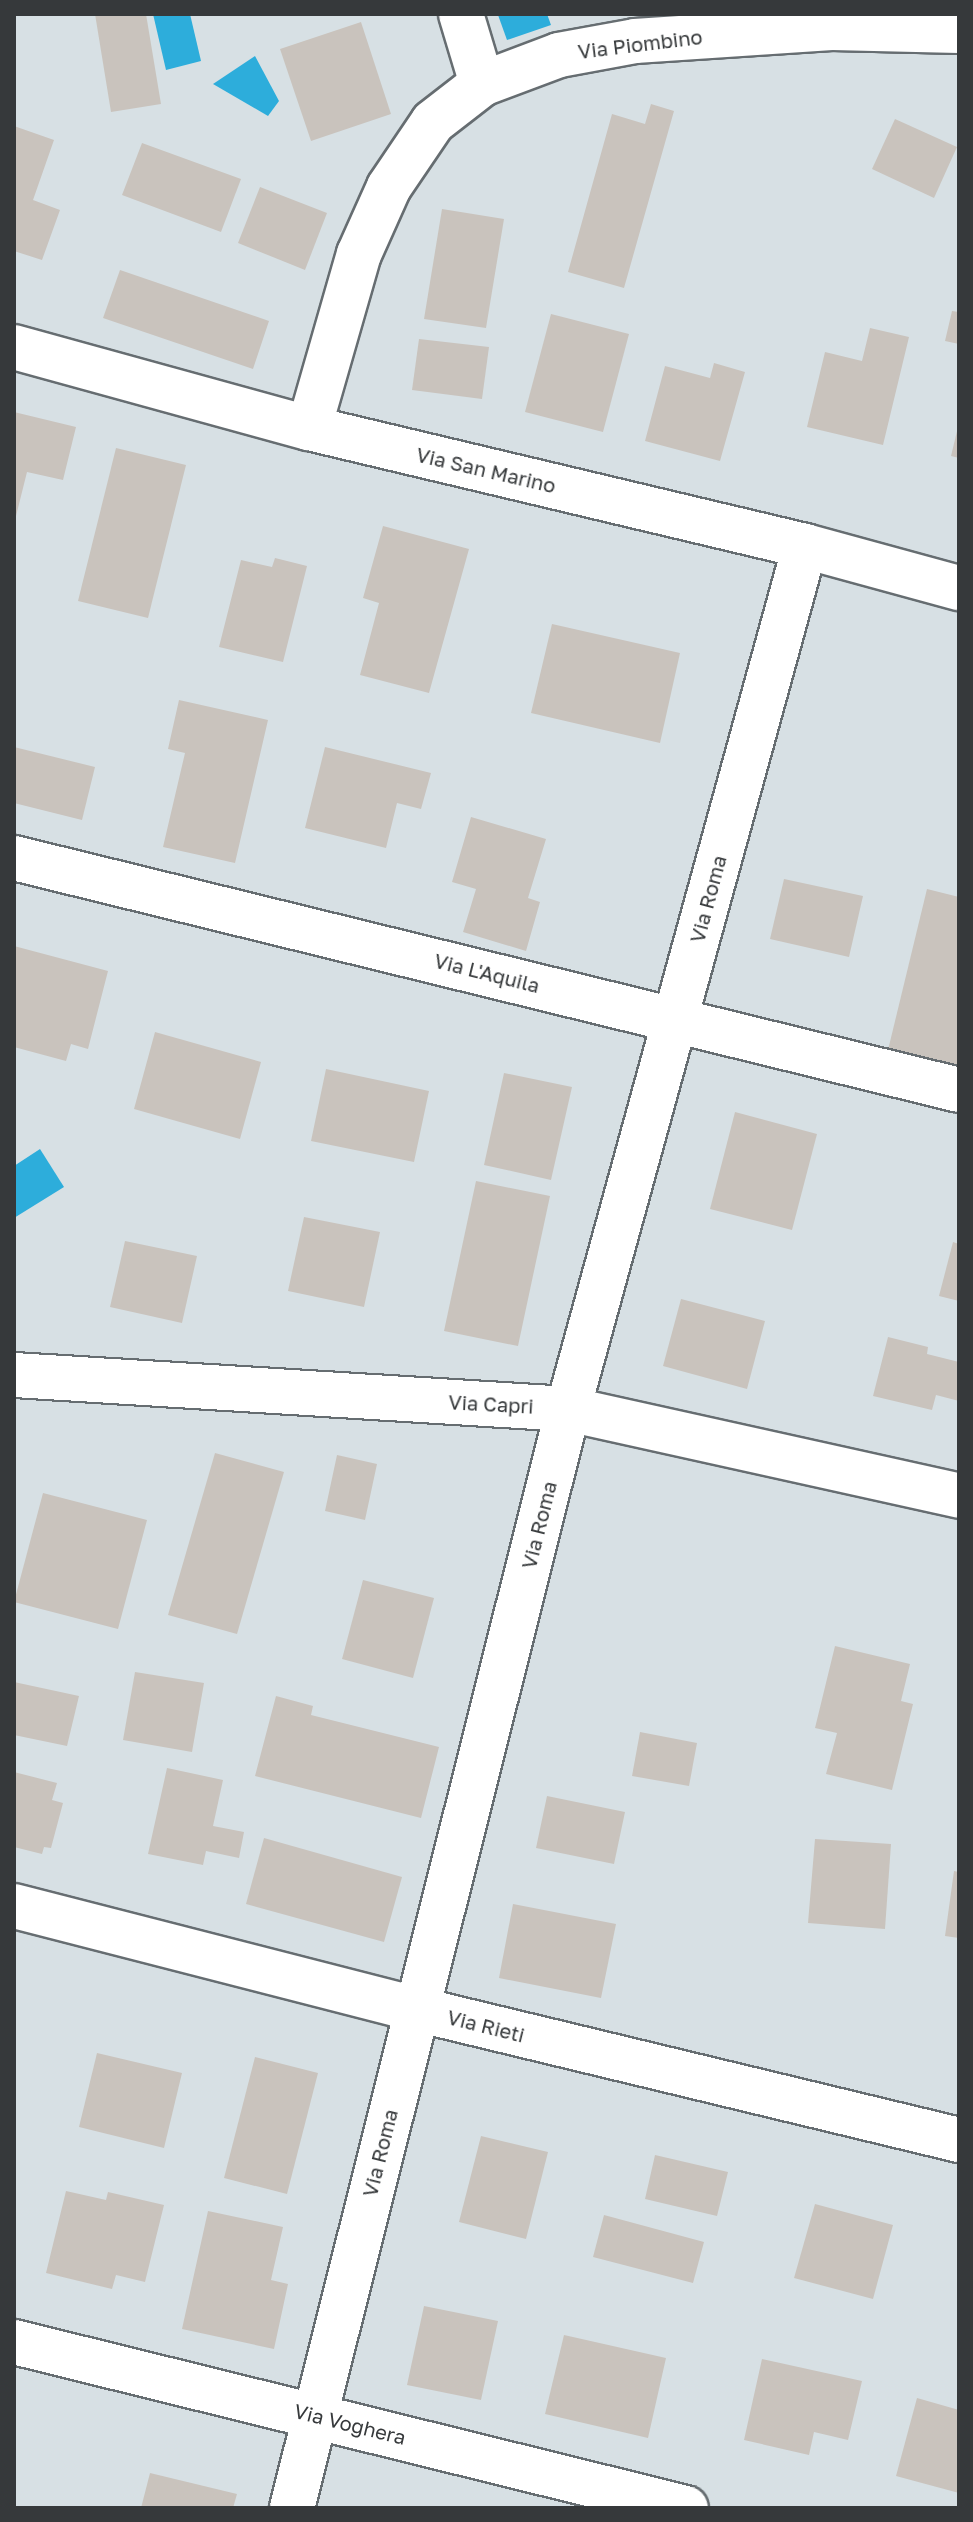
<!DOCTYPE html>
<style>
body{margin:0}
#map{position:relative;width:973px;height:2522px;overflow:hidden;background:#d7e0e4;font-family:"Golos Text",sans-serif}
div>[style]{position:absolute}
.water>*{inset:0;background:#2daddb}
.building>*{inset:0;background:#c9c3bd}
.roads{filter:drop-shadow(2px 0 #666d71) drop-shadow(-2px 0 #666d71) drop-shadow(0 2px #666d71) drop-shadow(0 -2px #666d71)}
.minor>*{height:44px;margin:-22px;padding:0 22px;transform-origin:22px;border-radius:22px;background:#fff}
span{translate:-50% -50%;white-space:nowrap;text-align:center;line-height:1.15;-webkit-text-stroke:6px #fff;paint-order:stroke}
.street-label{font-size:20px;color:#36393b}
.frame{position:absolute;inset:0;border:16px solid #36393b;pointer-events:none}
</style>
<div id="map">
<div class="water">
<div style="clip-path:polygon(153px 14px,190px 14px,201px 61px,166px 70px)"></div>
<div style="clip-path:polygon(547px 14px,551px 25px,507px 40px,498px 15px)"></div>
<div style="clip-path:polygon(255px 56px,279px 101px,268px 116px,213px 84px)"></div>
<div style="clip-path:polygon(40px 1149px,64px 1187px,14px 1218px,14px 1166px)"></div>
</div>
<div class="building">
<div style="clip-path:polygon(95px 14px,146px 14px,161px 104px,111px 112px)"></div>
<div style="clip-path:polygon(361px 22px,391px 114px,311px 141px,280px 49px)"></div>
<div style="clip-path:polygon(651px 104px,674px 111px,624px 288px,568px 272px,612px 114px,645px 124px)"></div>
<div style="clip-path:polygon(895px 119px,957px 147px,934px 198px,872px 169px)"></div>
<div style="clip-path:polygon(14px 126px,54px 140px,33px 200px,60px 210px,42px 260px,14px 251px)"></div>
<div style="clip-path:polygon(142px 143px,241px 179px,221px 232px,122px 195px)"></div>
<div style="clip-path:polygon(260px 187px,327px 213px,305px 270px,238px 243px)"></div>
<div style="clip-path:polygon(442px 209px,504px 219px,486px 328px,424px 319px)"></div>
<div style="clip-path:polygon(120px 270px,269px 321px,253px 369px,103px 318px)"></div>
<div style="clip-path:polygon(952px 311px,959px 312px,959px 344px,945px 341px)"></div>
<div style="clip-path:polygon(551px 314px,629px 334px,603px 432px,525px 412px)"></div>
<div style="clip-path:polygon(870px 328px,909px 337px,883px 445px,807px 427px,825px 352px,862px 361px)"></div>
<div style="clip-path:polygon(419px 339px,489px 347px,482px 399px,412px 390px)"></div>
<div style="clip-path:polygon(714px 363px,745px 372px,720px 461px,645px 441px,665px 366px,710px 378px)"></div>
<div style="clip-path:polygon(14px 412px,76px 427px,63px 480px,27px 472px,15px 520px)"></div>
<div style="clip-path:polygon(958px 427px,959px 427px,959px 458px,951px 456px)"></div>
<div style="clip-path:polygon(116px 448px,186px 465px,148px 618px,78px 601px)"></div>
<div style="clip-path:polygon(383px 526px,469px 549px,429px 693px,360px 675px,379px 603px,363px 598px)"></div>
<div style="clip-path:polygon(275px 558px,307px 566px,283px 662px,219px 647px,241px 560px,272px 567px)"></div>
<div style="clip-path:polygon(552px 624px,680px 653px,660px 743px,531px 713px)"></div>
<div style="clip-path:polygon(179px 700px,268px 720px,235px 863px,163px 847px,185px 753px,168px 749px)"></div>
<div style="clip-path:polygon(14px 747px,95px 767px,82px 820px,14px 803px)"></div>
<div style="clip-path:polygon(325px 747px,431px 773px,421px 809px,397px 803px,386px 848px,305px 828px)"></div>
<div style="clip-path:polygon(471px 817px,546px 839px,528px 898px,540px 902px,526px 951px,463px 932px,476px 889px,452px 882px)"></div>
<div style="clip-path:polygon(784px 879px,863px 896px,849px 957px,770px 939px)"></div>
<div style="clip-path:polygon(927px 889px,959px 897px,959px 1067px,888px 1050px)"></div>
<div style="clip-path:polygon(14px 946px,108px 971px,88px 1049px,71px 1044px,66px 1061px,14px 1047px)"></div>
<div style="clip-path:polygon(155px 1032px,261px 1062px,240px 1139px,134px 1109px)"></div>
<div style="clip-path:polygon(326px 1069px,429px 1091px,414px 1162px,311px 1141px)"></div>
<div style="clip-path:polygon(504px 1073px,572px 1087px,551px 1180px,484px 1165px)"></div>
<div style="clip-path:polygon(735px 1112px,817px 1134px,792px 1230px,710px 1209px)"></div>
<div style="clip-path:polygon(476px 1181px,550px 1196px,518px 1346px,444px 1331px)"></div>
<div style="clip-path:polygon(304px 1217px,380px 1232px,364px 1307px,288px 1291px)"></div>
<div style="clip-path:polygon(125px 1241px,197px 1256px,182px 1323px,110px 1307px)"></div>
<div style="clip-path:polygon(953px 1242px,959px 1244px,959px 1301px,939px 1296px)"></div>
<div style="clip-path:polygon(681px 1299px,765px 1321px,747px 1389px,663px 1366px)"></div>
<div style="clip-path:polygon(888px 1337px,928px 1347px,927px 1354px,959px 1362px,959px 1401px,936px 1395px,932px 1410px,873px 1396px)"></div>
<div style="clip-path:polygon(215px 1453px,284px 1472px,237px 1634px,168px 1615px)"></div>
<div style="clip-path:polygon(337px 1455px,377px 1464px,365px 1520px,325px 1511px)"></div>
<div style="clip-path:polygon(43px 1493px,147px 1520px,118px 1629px,14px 1602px)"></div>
<div style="clip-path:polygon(363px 1580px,434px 1598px,413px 1678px,342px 1659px)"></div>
<div style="clip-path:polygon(835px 1646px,910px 1664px,901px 1701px,913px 1704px,892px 1790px,826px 1774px,837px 1733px,815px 1728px)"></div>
<div style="clip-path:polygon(135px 1672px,204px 1683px,192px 1752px,123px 1740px)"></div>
<div style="clip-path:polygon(14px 1682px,79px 1696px,67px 1746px,14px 1735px)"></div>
<div style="clip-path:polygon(276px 1696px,313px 1706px,311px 1715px,439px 1747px,421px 1818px,255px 1776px)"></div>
<div style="clip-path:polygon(640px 1732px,697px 1743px,689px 1786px,632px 1776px)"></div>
<div style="clip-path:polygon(167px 1768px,223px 1780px,213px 1826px,244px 1832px,239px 1858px,206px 1851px,203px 1865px,148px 1854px)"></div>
<div style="clip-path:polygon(14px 1772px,57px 1783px,52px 1800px,63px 1803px,51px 1848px,44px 1847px,42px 1854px,14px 1847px)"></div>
<div style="clip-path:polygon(547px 1796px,625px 1812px,614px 1864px,536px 1848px)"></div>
<div style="clip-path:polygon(264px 1838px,402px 1877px,384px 1942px,246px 1904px)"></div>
<div style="clip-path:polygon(815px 1839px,891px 1844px,885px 1929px,808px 1923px)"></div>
<div style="clip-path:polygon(954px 1871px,959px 1872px,959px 1938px,945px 1936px)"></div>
<div style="clip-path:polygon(513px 1904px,616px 1924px,601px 1998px,499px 1978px)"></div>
<div style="clip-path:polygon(97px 2053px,182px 2073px,164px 2148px,79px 2127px)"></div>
<div style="clip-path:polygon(255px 2057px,318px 2073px,287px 2194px,224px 2178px)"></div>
<div style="clip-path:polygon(481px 2136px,548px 2152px,526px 2239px,459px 2222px)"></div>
<div style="clip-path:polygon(655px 2155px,728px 2172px,717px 2216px,645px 2199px)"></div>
<div style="clip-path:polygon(66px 2191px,106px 2200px,108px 2192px,164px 2205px,145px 2282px,116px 2275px,112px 2289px,46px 2273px)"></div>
<div style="clip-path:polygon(815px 2204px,893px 2225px,873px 2299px,794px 2278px)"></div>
<div style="clip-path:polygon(208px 2211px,283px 2227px,271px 2280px,288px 2284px,274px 2349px,182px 2329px)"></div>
<div style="clip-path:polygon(604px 2215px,704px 2242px,693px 2283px,593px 2257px)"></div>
<div style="clip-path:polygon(424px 2306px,498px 2321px,481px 2400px,407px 2385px)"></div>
<div style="clip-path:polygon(564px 2335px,666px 2358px,648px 2438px,545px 2414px)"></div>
<div style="clip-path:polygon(762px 2359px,862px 2381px,848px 2440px,814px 2432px,809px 2455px,744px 2440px)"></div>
<div style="clip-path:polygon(917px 2398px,959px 2410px,959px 2493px,896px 2476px)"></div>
<div style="clip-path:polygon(150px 2473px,237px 2494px,233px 2508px,141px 2508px)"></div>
</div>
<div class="roads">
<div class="minor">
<div style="left:461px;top:14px;width:73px;rotate:73.3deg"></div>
<div style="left:14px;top:347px;width:306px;rotate:15.4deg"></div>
<div style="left:309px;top:428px;width:510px;rotate:13.38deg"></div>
<div style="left:805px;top:546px;width:160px;rotate:15.3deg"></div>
<div style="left:309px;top:428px;width:181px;rotate:-74deg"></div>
<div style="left:359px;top:254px;width:73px;rotate:-65.9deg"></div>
<div style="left:389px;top:187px;width:78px;rotate:-55.9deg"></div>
<div style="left:433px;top:122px;width:62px;rotate:-37.8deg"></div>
<div style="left:482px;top:84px;width:82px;rotate:-20.6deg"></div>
<div style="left:559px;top:55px;width:77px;rotate:-10.4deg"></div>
<div style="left:635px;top:41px;width:197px;rotate:-3.8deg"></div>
<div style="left:832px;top:28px;width:127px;rotate:1.4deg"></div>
<div style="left:14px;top:858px;width:973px;rotate:13.79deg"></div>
<div style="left:14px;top:1375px;width:555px;rotate:3.51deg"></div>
<div style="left:568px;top:1409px;width:401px;rotate:12.5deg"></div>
<div style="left:14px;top:1906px;width:415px;rotate:14.4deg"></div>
<div style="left:416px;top:2009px;width:559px;rotate:13.56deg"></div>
<div style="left:14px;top:2342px;width:692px;rotate:13.88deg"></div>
<div style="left:292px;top:2508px;width:1133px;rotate:-75.9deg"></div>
<div style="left:568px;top:1409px;width:895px;rotate:-74.64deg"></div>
</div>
</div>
<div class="street-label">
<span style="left:640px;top:44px;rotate:-7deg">Via Piombino</span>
<span style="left:486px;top:470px;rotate:13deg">Via San Marino</span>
<span style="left:708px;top:899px;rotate:-75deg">Via Roma</span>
<span style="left:487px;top:973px;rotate:14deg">Via L'Aquila</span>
<span style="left:491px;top:1404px;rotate:3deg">Via Capri</span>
<span style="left:539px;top:1525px;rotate:-76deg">Via Roma</span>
<span style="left:486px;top:2026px;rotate:14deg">Via Rieti</span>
<span style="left:380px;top:2153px;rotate:-76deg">Via Roma</span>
<span style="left:350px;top:2424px;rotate:14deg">Via Voghera</span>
</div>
<div class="frame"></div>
</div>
